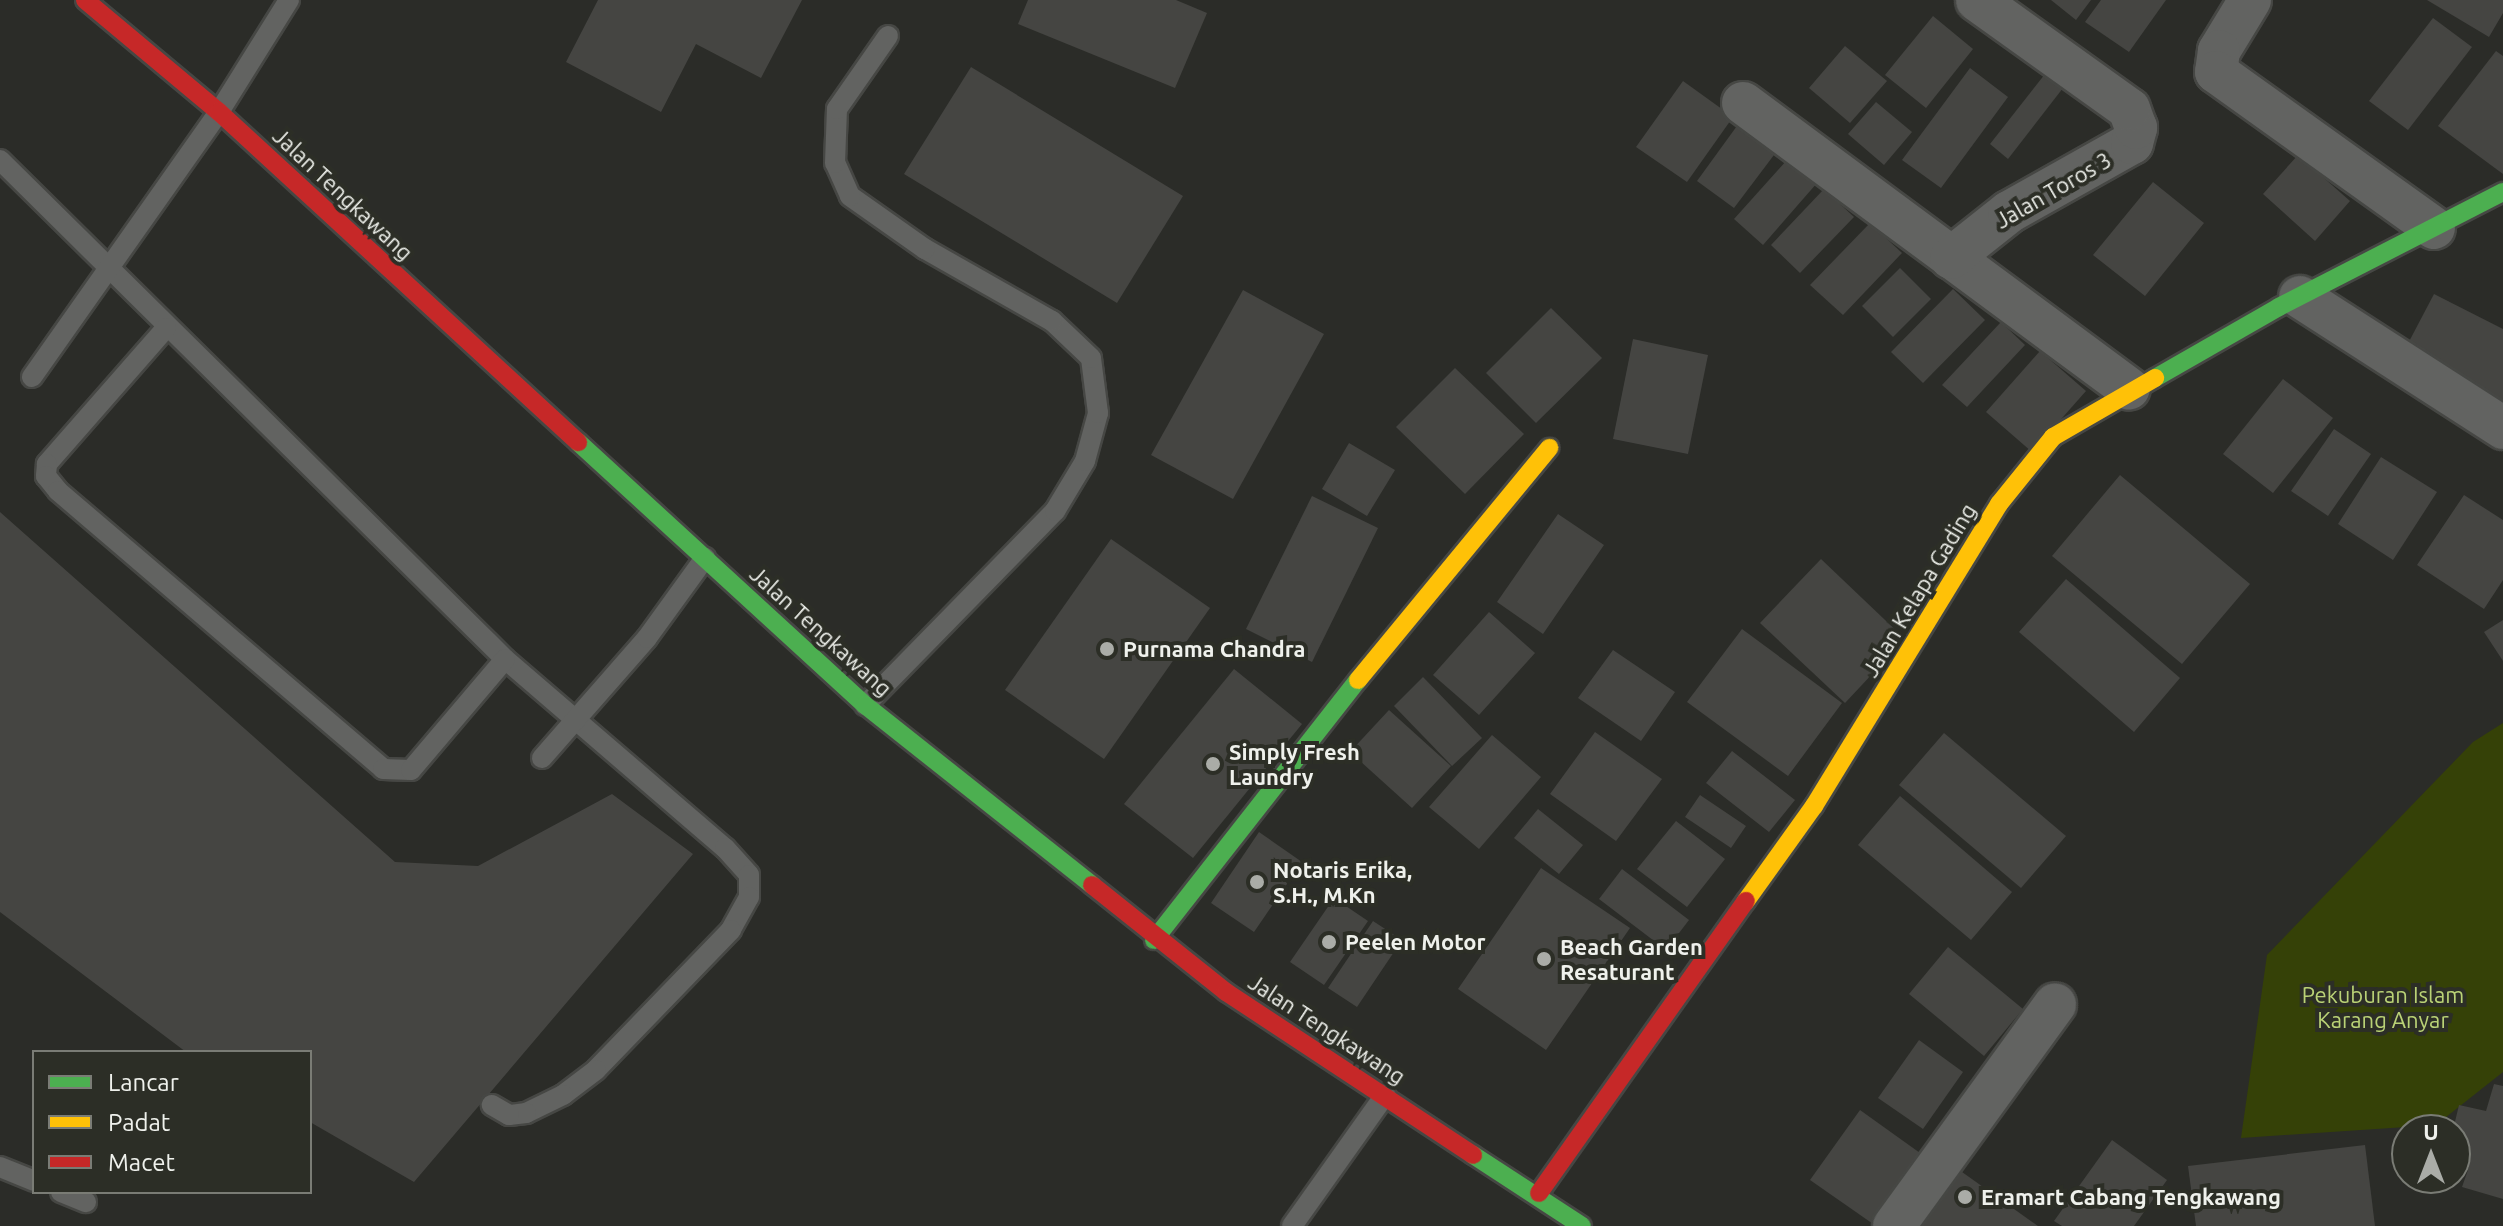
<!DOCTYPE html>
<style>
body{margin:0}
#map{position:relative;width:2503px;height:1226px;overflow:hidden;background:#2b2c28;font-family:Ubuntu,sans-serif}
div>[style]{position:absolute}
.green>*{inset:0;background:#354107}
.building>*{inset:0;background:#454542}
.roads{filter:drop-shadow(2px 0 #464744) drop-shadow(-2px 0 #464744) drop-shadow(0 2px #464744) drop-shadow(0 -2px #464744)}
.lane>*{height:20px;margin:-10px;padding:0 10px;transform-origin:10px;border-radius:10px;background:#626361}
.street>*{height:42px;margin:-21px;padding:0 21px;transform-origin:21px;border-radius:21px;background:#626361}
.fast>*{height:18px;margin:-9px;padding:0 9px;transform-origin:9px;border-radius:9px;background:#4caf50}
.slow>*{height:18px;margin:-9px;padding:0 9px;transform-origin:9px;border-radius:9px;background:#ffc107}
.jam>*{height:18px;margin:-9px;padding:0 9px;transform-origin:9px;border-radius:9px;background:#c62828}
.dots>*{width:22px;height:22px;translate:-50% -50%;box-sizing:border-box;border:4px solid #2c2e26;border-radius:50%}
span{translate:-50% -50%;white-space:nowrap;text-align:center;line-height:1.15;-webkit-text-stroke:8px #2c2e26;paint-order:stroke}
.street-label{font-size:22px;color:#eff1ec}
.poi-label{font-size:22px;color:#eff1ec;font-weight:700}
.left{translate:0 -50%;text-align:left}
.park-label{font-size:22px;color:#bad276}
.legend{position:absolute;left:32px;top:1050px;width:280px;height:144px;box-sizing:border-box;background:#2c2e26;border:2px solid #7a7c75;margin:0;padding:10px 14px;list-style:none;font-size:24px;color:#eff1ec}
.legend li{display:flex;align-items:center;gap:16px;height:40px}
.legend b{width:40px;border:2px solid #7a7c75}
.north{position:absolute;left:2391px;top:1114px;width:80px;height:80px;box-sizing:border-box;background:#2c2e26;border:2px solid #7a7c75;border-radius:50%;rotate:0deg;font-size:22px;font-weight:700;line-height:32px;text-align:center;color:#eff1ec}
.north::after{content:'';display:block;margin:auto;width:28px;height:36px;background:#aaaca7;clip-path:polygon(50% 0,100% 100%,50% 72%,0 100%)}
</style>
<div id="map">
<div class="green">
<div style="clip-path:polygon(2503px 723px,2503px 1072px,2436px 1125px,2241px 1138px,2267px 955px,2473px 742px)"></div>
</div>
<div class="building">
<div style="clip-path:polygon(598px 0,802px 0,761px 78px,696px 44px,661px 112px,566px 62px)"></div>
<div style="clip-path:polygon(1028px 0,1176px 0,1207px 13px,1175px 88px,1018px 24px)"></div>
<div style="clip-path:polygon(2051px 0,2091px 0,2076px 20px)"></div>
<div style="clip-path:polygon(2101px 0,2166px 0,2129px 52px,2085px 22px)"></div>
<div style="clip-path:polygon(2427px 0,2503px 0,2503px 13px,2489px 37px)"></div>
<div style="clip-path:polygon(1933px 16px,1973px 49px,1926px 108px,1885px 75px)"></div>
<div style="clip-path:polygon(2433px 18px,2472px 47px,2408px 130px,2369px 101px)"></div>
<div style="clip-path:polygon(1845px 46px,1887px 81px,1850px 123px,1809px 88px)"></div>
<div style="clip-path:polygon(2496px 51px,2503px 56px,2503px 174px,2438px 126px)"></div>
<div style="clip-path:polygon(971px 67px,1183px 196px,1117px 303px,904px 174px)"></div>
<div style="clip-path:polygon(1970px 68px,2008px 97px,1941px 188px,1902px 160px)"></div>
<div style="clip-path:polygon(2045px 74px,2063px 88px,2008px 159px,1990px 144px)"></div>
<div style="clip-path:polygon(1683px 81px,1733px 117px,1687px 182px,1636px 147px)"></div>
<div style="clip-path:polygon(1876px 102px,1912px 132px,1884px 165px,1848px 134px)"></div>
<div style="clip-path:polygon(1742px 119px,1780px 147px,1734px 208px,1697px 181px)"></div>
<div style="clip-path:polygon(1796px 150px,1824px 175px,1763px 245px,1734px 219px)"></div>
<div style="clip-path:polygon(2298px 155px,2350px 201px,2315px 241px,2263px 194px)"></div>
<div style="clip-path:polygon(2153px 182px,2204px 223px,2145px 296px,2093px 255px)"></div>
<div style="clip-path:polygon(1824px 189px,1854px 217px,1800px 273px,1771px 245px)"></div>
<div style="clip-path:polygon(1870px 223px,1902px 253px,1843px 315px,1810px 285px)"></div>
<div style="clip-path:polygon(1900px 268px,1931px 299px,1893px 337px,1862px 306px)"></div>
<div style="clip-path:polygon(1953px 289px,1985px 320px,1923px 383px,1891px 352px)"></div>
<div style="clip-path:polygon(1243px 290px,1324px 334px,1233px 499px,1151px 455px)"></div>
<div style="clip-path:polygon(2434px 294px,2503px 329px,2503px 405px,2403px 353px)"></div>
<div style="clip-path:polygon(1551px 308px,1602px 358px,1536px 423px,1486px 373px)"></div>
<div style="clip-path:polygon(2001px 322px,2025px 345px,1967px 407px,1942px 385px)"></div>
<div style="clip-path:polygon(1633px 339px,1708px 355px,1688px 454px,1613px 439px)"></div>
<div style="clip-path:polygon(2040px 351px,2086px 391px,2032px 452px,1986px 412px)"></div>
<div style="clip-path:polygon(1455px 368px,1524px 434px,1465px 494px,1396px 427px)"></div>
<div style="clip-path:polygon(2283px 379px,2333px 418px,2273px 493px,2223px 454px)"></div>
<div style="clip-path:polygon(2334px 429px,2371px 454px,2328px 516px,2291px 491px)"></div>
<div style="clip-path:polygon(1349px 443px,1395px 470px,1367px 516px,1322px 489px)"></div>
<div style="clip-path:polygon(2381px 457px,2437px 492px,2393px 560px,2338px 524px)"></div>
<div style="clip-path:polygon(2120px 475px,2250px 584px,2182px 664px,2052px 556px)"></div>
<div style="clip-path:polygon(2464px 495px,2503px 520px,2503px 580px,2484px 609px,2417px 565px)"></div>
<div style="clip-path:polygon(1312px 496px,1378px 528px,1312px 662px,1246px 629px)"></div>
<div style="clip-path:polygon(0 512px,395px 862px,478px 866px,612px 794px,693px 854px,414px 1182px,310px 1122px,310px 1052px,186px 1052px,0 912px)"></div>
<div style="clip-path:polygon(1558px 514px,1604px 545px,1543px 634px,1497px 602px)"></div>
<div style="clip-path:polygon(1111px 539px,1210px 608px,1104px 759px,1005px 690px)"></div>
<div style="clip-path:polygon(1821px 559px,1905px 639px,1845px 703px,1760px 623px)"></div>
<div style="clip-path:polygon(2066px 579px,2180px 678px,2134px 732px,2019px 632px)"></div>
<div style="clip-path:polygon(1489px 612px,1535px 653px,1479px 715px,1433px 675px)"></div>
<div style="clip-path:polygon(2503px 620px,2503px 661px,2484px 632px)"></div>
<div style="clip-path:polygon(1742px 629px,1842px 703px,1788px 776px,1687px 702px)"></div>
<div style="clip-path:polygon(1613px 650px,1675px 692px,1641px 741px,1578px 698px)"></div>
<div style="clip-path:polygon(1234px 669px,1302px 724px,1193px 858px,1124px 804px)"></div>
<div style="clip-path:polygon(1423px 677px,1482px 738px,1452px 766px,1394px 706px)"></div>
<div style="clip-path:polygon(1389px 710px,1451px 766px,1412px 808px,1350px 752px)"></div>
<div style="clip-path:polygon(1595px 732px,1662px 779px,1616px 841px,1550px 794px)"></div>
<div style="clip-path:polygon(1944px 733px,2066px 836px,2021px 888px,1899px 785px)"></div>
<div style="clip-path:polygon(1492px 735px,1541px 777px,1479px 849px,1429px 807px)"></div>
<div style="clip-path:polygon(1732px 751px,1795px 800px,1769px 832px,1706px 783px)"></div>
<div style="clip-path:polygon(1700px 795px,1746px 826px,1731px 848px,1685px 817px)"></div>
<div style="clip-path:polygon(1900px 796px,2012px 892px,1971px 940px,1858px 845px)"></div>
<div style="clip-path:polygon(1538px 809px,1583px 845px,1559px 874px,1514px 838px)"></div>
<div style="clip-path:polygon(1676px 821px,1725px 859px,1687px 907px,1637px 869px)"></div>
<div style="clip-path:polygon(1259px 832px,1302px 862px,1254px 932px,1211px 903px)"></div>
<div style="clip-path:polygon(1541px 868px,1630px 928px,1546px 1050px,1458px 989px)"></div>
<div style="clip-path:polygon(1622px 869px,1689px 920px,1666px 950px,1599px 899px)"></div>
<div style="clip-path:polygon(1334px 898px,1368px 921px,1324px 985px,1290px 962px)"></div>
<div style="clip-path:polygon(1373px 921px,1402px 940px,1357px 1007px,1328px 988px)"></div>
<div style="clip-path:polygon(1948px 947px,2023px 1009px,1984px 1056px,1909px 994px)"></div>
<div style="clip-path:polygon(1919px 1040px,1963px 1072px,1923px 1129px,1878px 1098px)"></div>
<div style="clip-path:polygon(2494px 1084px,2503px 1086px,2503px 1199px,2462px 1187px,2469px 1167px,2455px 1164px,2453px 1130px,2459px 1105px,2486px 1111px)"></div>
<div style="clip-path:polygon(1860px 1110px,1934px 1163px,1876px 1226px,1810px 1180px)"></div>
<div style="clip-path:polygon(2112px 1140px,2167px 1180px,2134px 1226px,2062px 1226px,2054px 1221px)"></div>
<div style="clip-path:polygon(2365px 1145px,2375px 1226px,2196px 1226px,2188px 1166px)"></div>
<div style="clip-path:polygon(1955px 1167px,2038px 1226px,1912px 1226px)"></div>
</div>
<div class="roads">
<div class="lane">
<div style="left:0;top:160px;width:710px;rotate:44.66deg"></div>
<div style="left:505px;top:659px;width:290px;rotate:40.7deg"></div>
<div style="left:725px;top:848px;width:36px;rotate:48deg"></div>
<div style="left:749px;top:875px;width:22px;rotate:90deg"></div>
<div style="left:749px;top:897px;width:38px;rotate:119deg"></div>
<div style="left:731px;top:930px;width:194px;rotate:134deg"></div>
<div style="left:596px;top:1070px;width:41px;rotate:142.9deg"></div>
<div style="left:563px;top:1095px;width:41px;rotate:154.1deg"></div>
<div style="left:526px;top:1113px;width:17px;rotate:173deg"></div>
<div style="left:509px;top:1115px;width:20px;rotate:-150deg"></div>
<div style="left:166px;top:328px;width:181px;rotate:131.2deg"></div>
<div style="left:47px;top:464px;width:12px;rotate:95deg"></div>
<div style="left:46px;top:476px;width:19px;rotate:51deg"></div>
<div style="left:58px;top:491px;width:428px;rotate:40.5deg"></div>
<div style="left:383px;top:769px;width:28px;rotate:2deg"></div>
<div style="left:411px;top:770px;width:145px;rotate:-49.7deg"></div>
<div style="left:32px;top:377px;width:324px;rotate:-54.8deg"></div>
<div style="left:219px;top:112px;width:132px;rotate:-58deg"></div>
<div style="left:865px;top:705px;width:272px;rotate:-45.6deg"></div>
<div style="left:1055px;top:511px;width:58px;rotate:-59deg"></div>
<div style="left:1085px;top:461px;width:50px;rotate:-74.8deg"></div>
<div style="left:1098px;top:413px;width:55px;rotate:-97.3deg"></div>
<div style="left:1091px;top:358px;width:54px;rotate:-136.5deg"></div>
<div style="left:1052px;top:321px;width:146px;rotate:-150.4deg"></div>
<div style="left:925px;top:249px;width:92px;rotate:-144.8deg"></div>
<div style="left:850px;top:196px;width:36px;rotate:-114deg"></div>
<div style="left:835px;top:163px;width:54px;rotate:-87.9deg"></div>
<div style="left:837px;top:109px;width:89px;rotate:-55.1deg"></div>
<div style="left:542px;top:758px;width:159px;rotate:-48.8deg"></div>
<div style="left:647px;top:638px;width:99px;rotate:-54.1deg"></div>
<div style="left:0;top:1167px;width:37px;rotate:22deg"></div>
<div style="left:61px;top:1192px;width:27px;rotate:22deg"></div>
<div style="left:1292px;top:1226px;width:161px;rotate:-54.6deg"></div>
</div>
<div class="street">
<div style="left:2250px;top:0;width:60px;rotate:121.3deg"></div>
<div style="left:2219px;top:51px;width:21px;rotate:98deg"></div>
<div style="left:2216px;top:72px;width:268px;rotate:35.6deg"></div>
<div style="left:1743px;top:103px;width:480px;rotate:36.5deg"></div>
<div style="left:1951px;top:258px;width:74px;rotate:-38.4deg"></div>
<div style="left:2009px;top:212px;width:141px;rotate:-29.3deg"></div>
<div style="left:2132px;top:143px;width:16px;rotate:-75deg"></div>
<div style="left:2136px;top:128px;width:20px;rotate:-110deg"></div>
<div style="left:2129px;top:109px;width:187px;rotate:-144.4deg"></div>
<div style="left:2300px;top:297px;width:242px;rotate:32.8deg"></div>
<div style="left:1894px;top:1226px;width:274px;rotate:-54deg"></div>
</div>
<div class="fast">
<div style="left:2155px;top:378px;width:143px;rotate:-29.8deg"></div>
<div style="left:2279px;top:307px;width:252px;rotate:-27.2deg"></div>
<div style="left:578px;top:442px;width:389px;rotate:42.5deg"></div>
<div style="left:865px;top:705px;width:290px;rotate:38.4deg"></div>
<div style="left:1154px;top:940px;width:330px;rotate:-51.9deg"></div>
<div style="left:1473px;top:1155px;width:130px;rotate:33.1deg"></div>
</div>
<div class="slow">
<div style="left:1358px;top:680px;width:301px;rotate:-50.5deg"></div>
<div style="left:1746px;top:901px;width:117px;rotate:-54.4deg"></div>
<div style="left:1814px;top:806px;width:354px;rotate:-58.5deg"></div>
<div style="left:1999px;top:504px;width:86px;rotate:-51.1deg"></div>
<div style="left:2053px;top:437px;width:118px;rotate:-30deg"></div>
</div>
<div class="jam">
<div style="left:85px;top:0;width:175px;rotate:39.9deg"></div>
<div style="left:219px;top:112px;width:488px;rotate:42.6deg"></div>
<div style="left:1092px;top:885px;width:171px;rotate:38.6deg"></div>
<div style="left:1226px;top:992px;width:296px;rotate:33.4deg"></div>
<div style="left:1539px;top:1193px;width:358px;rotate:-54.7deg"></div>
</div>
</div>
<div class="dots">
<div style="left:1107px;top:649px;background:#aaaca7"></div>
<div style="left:1213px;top:764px;background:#aaaca7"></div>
<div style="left:1257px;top:882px;background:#aaaca7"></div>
<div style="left:1329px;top:942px;background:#aaaca7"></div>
<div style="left:1544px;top:959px;background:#aaaca7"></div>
<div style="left:1965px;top:1197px;background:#aaaca7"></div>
</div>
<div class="street-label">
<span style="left:2053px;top:190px;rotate:-30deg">Jalan Toros 3</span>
<span style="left:343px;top:194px;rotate:43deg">Jalan Tengkawang</span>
<span style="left:1919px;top:590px;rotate:-59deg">Jalan Kelapa Gading</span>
<span style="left:821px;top:631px;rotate:42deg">Jalan Tengkawang</span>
<span style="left:1327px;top:1029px;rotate:33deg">Jalan Tengkawang</span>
</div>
<div class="poi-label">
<span class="left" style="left:1123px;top:649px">Purnama Chandra</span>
<span class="left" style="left:1229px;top:764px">Simply Fresh<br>Laundry</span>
<span class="left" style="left:1273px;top:882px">Notaris Erika,<br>S.H., M.Kn</span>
<span class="left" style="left:1345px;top:942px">Peelen Motor</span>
<span class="left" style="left:1560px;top:959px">Beach Garden<br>Resaturant</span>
<span class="left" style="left:1981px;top:1197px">Eramart Cabang Tengkawang</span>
</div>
<div class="park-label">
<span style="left:2383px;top:1007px">Pekuburan Islam<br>Karang Anyar</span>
</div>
<ul class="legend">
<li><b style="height:10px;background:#4caf50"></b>Lancar</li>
<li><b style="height:10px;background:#ffc107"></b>Padat</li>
<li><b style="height:10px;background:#c62828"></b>Macet</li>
</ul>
<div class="north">U</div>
</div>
